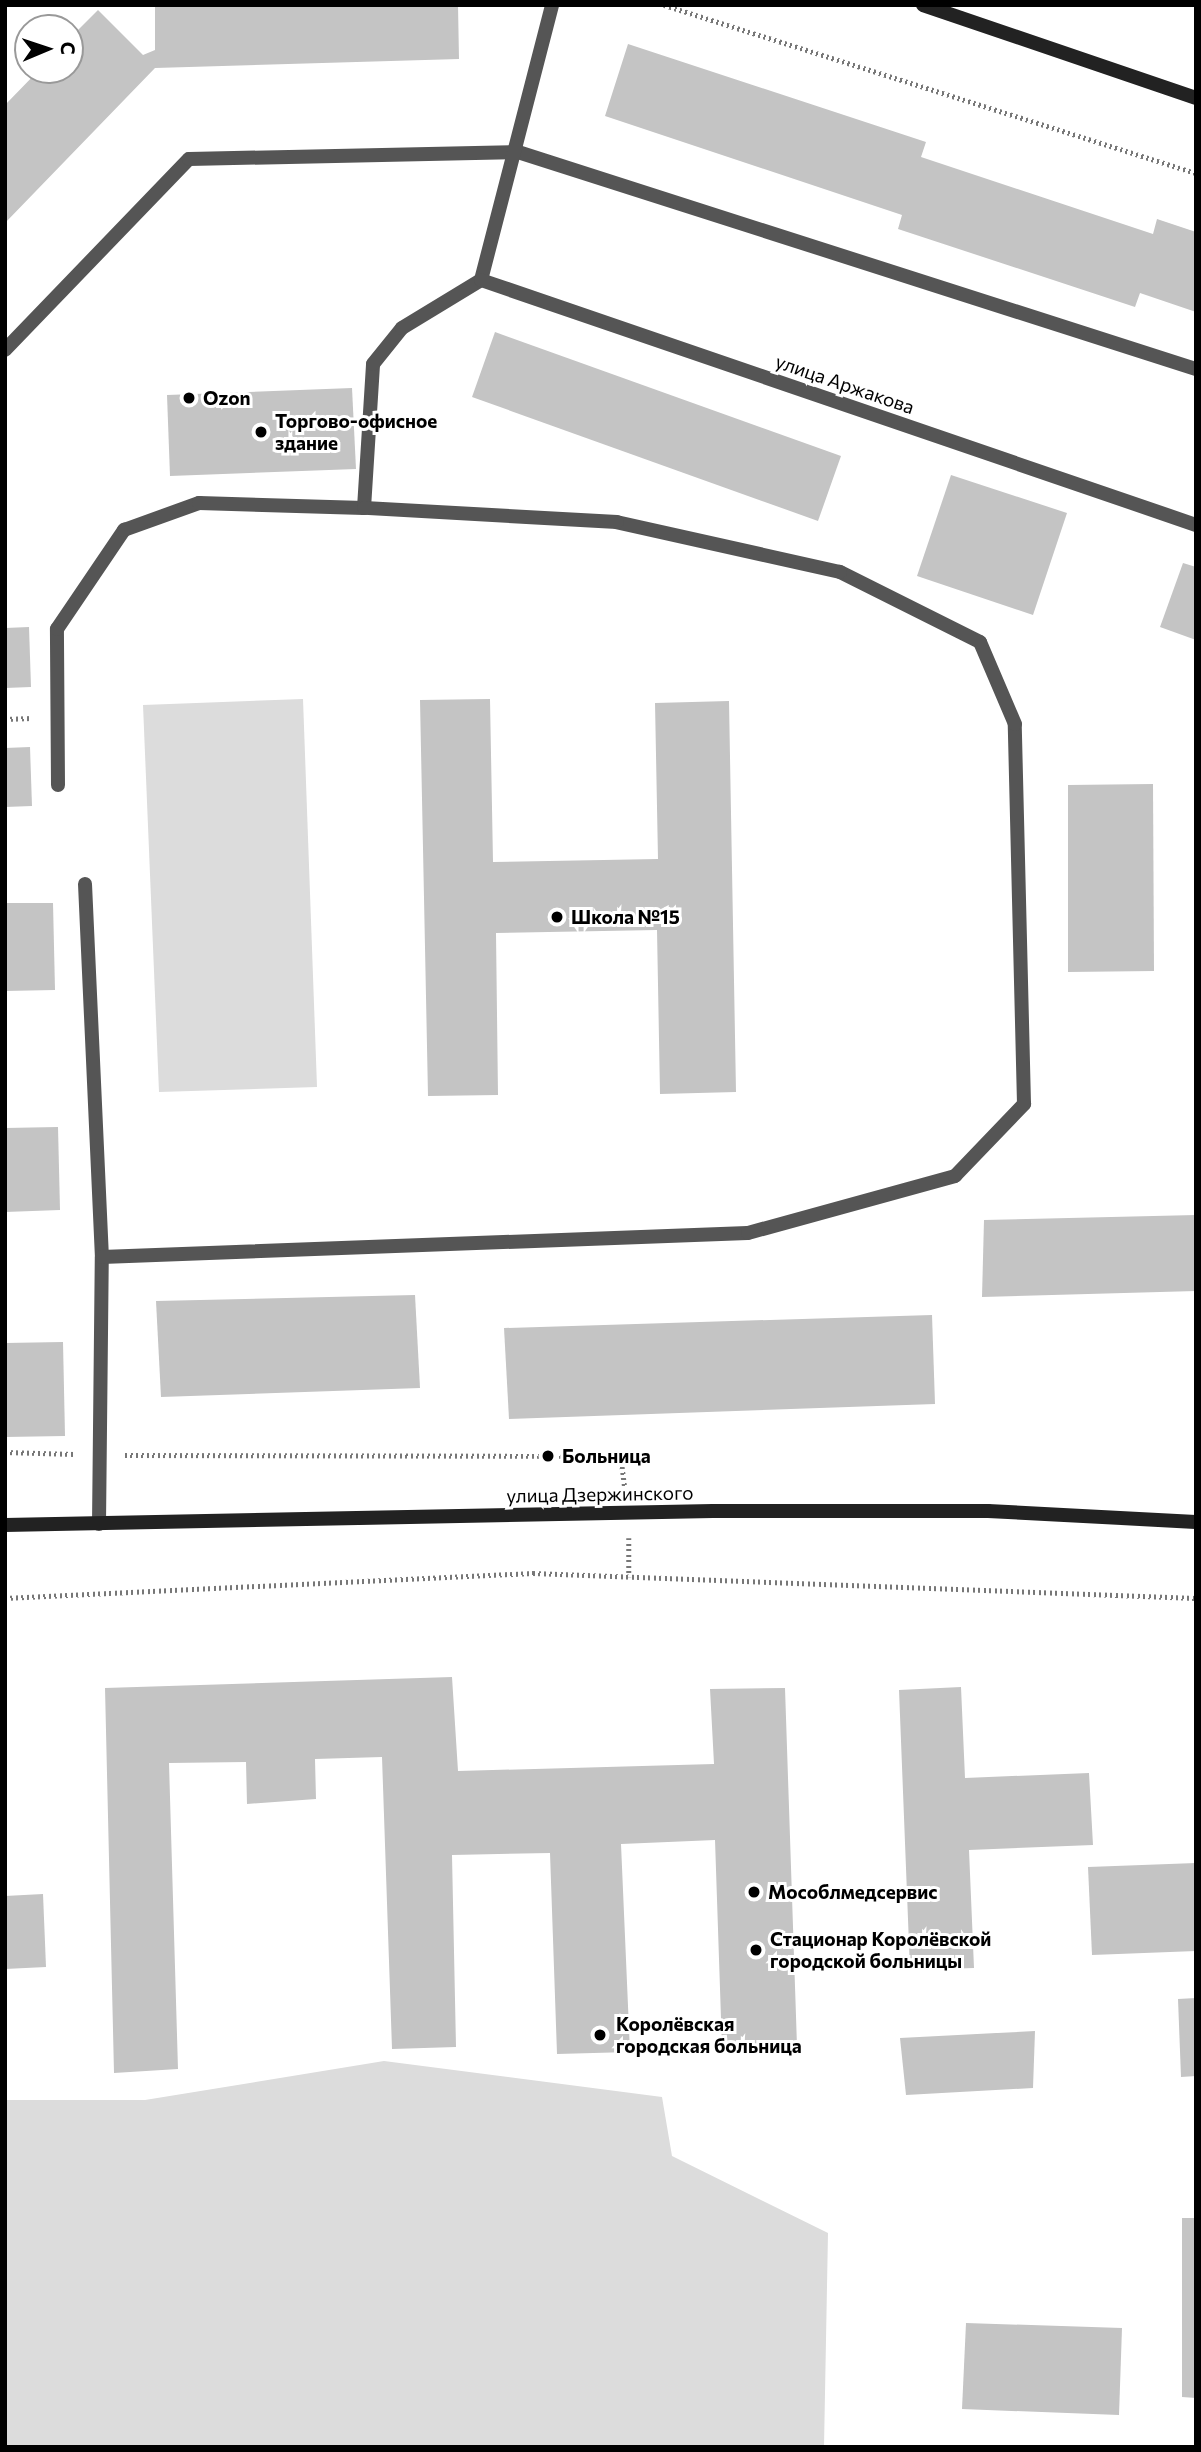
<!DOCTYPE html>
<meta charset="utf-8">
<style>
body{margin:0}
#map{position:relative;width:1201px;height:2452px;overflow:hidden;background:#fff;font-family:Commissioner,sans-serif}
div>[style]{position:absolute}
.green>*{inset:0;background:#dcdcdc}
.building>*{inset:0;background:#c4c4c4}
.path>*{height:4.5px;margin-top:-2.25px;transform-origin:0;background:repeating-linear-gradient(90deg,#777 0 2px,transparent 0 5.5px)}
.lane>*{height:14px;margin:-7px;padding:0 7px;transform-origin:7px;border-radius:7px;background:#555}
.street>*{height:14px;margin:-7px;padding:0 7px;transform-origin:7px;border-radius:7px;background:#555}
.secondary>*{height:14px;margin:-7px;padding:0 7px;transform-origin:7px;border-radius:7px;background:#222}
.dots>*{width:19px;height:19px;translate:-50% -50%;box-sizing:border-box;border:4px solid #fff;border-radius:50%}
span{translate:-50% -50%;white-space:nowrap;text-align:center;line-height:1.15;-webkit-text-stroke:6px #fff;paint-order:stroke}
.street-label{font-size:19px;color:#000}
.poi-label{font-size:19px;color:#000;font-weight:700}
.left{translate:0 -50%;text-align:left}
.frame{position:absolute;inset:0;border:7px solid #000;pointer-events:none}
.north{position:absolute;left:14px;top:14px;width:70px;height:70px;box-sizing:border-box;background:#fff;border:2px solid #999;border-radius:50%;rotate:88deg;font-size:19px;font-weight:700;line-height:28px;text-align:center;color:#000}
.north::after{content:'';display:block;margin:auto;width:24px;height:32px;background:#000;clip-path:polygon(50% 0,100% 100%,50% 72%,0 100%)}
</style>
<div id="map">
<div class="green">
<div style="clip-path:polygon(303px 699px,317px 1087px,159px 1092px,143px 705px)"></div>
<div style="clip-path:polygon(384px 2061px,662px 2097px,672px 2156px,828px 2233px,824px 2447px,5px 2447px,5px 2100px,145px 2100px)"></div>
</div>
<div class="building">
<div style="clip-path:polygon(155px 5px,458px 5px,459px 59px,155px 68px,5px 223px,5px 105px,39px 70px,70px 70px,70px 38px,98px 10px,143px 55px,155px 50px)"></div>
<div style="clip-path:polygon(628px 44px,926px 142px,921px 157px,1153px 234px,1157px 219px,1196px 232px,1196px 312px,1140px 293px,1135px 307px,898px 229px,902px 215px,605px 116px)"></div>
<div style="clip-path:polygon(495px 332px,841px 456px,818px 521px,472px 397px)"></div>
<div style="clip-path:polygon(352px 388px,356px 469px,170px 476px,167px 395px)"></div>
<div style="clip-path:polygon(951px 475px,1067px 513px,1033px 615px,917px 576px)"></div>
<div style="clip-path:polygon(1183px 563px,1196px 567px,1196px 640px,1160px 627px)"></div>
<div style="clip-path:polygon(29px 627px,31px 687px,5px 688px,5px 628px)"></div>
<div style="clip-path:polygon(490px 699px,493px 862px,658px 859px,655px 703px,729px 701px,736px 1092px,660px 1094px,657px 930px,496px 933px,498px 1095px,428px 1096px,420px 700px)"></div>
<div style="clip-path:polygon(30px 747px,32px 806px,5px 807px,5px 748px)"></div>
<div style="clip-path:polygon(1153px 784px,1154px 971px,1068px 972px,1068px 785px)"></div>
<div style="clip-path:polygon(5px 903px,53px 903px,55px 990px,5px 991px)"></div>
<div style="clip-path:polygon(58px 1127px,60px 1210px,5px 1212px,5px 1128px)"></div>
<div style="clip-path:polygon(1196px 1215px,1196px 1291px,982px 1297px,984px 1220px)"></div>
<div style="clip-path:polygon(415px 1295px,420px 1388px,161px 1397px,156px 1301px)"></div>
<div style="clip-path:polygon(932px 1315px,935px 1404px,509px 1419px,504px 1328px)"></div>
<div style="clip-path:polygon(63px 1342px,65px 1436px,5px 1437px,5px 1343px)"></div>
<div style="clip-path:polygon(452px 1677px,458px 1771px,714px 1764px,710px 1689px,785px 1688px,797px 2046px,722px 2048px,715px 1840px,621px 1844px,630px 2052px,557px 2054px,550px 1853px,452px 1855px,456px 2047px,392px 2049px,382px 1757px,315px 1759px,316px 1799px,247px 1804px,246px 1762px,169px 1763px,178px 2069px,114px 2073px,105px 1688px)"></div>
<div style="clip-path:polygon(961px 1687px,965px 1778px,1089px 1773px,1093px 1845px,969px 1850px,974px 1968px,910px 1970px,899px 1690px)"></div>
<div style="clip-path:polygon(1196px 1863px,1196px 1951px,1092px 1955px,1088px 1867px)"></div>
<div style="clip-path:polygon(43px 1894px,46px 1967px,5px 1969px,5px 1896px)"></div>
<div style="clip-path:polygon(1196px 1998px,1196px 2076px,1181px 2077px,1178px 1999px)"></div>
<div style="clip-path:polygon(1035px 2031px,1033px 2088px,906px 2095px,900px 2038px)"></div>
<div style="clip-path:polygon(1182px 2218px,1196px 2218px,1196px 2398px,1182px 2397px)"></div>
<div style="clip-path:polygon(966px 2323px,1122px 2328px,1119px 2415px,962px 2409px)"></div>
</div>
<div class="path">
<div style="left:664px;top:5px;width:558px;rotate:17.53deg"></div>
<div style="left:5px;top:719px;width:27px;rotate:-2deg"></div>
<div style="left:5px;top:1452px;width:69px;rotate:1.7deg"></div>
<div style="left:125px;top:1455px;width:496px;rotate:0.1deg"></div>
<div style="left:621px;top:1456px;width:31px;rotate:83deg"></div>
<div style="left:629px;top:1538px;width:39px;rotate:90deg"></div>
<div style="left:5px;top:1598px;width:529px;rotate:-2.71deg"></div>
<div style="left:533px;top:1573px;width:663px;rotate:2.16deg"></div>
</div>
<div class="lane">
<div style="left:5px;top:350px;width:265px;rotate:-46.1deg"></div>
<div style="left:189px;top:159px;width:329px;rotate:-1.2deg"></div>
<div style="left:518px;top:152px;width:712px;rotate:17.75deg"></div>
<div style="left:58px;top:785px;width:156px;rotate:-90.4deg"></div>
<div style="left:57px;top:629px;width:120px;rotate:-55.9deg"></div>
<div style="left:124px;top:530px;width:80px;rotate:-19.8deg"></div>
<div style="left:199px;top:503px;width:165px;rotate:1.7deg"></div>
<div style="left:364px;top:508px;width:144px;rotate:-86.4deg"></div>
<div style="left:373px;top:364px;width:46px;rotate:-51.1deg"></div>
<div style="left:402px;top:328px;width:92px;rotate:-31.3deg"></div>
<div style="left:481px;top:280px;width:284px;rotate:-75.5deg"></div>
<div style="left:85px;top:884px;width:373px;rotate:87.4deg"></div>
<div style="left:99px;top:1524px;width:267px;rotate:-89.4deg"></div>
<div style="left:102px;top:1257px;width:646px;rotate:-2.13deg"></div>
<div style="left:748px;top:1233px;width:215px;rotate:-15.4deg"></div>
<div style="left:955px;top:1176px;width:100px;rotate:-46.2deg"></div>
<div style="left:1024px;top:1104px;width:380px;rotate:-91.4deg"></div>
<div style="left:1015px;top:724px;width:89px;rotate:-113.1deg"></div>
<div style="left:980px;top:642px;width:157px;rotate:-153.4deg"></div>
<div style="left:840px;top:572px;width:229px;rotate:-167.4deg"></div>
<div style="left:617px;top:522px;width:253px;rotate:-176.8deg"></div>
</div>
<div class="street">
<div style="left:481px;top:280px;width:756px;rotate:18.91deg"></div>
</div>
<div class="secondary">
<div style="left:923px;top:5px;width:288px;rotate:18.8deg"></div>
<div style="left:5px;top:1525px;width:708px;rotate:-1.13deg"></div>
<div style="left:713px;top:1511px;width:275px"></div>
<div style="left:988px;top:1511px;width:208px;rotate:3deg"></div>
</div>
<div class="dots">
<div style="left:189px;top:398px;background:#000"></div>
<div style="left:261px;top:432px;background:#000"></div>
<div style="left:557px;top:917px;background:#000"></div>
<div style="left:548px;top:1456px;background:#000"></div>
<div style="left:754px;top:1892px;background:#000"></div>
<div style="left:756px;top:1950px;background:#000"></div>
<div style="left:600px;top:2035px;background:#000"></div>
</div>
<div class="street-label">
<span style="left:845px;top:384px;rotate:19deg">улица Аржакова</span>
<span style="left:600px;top:1494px;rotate:-1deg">улица Дзержинского</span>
</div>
<div class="poi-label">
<span class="left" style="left:203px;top:398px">Ozon</span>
<span class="left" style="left:275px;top:432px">Торгово-офисное<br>здание</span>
<span class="left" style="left:571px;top:917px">Школа №15</span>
<span class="left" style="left:562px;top:1456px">Больница</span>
<span class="left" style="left:768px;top:1892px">Мособлмедсервис</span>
<span class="left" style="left:770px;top:1950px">Стационар Королёвской<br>городской больницы</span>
<span class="left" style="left:616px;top:2035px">Королёвская<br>городская больница</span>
</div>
<div class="frame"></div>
<div class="north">С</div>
</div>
